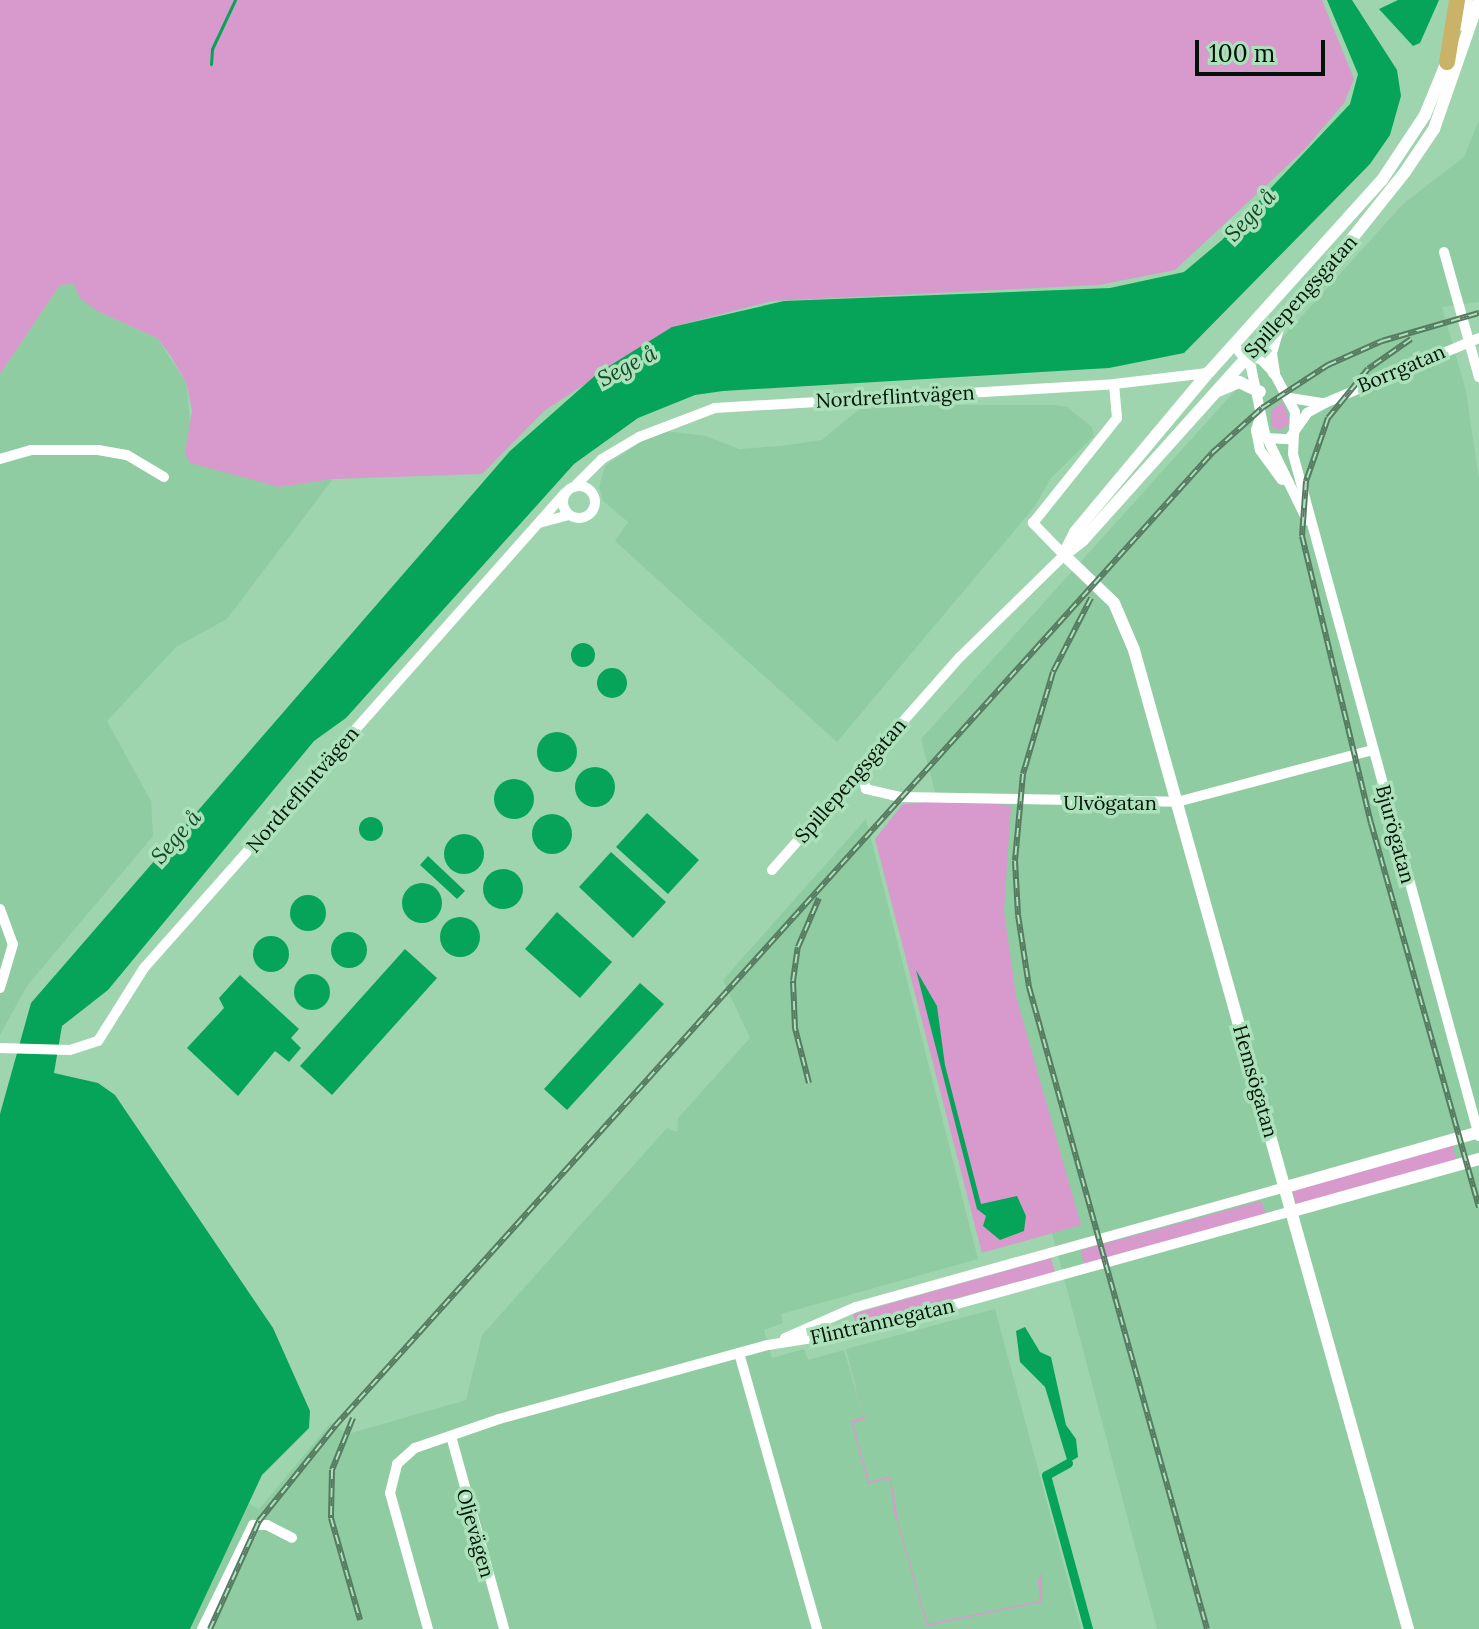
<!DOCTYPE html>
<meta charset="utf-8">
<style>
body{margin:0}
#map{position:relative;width:1479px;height:1629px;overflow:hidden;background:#9fd5ae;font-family:Lora,serif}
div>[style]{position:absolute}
.built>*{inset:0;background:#8fcca1}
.green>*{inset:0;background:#d899cd}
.water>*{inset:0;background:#06a458}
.round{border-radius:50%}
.stream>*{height:3px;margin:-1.5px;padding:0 1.5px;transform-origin:1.5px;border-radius:1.5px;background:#06a458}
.canal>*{height:9px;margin:-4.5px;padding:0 4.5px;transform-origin:4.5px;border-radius:4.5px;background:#06a458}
.minor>*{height:10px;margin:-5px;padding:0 5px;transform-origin:5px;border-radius:5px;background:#fff}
.minor>.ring{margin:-5px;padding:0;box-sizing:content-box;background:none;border:10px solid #fff;border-radius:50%}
.tertiary>*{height:12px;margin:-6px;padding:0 6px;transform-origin:6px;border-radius:6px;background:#fff}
.trunk>*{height:16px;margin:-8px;padding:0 8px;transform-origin:8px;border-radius:8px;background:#c8b368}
.rail>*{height:6px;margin-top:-3px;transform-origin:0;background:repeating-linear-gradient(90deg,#ace2bb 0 9px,#567b61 0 18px);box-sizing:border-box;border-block:2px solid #567b61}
span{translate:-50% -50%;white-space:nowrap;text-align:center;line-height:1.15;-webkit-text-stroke:7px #ace2bb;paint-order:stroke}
.street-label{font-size:20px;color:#011206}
.water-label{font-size:22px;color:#144728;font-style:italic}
.scale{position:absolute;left:1195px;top:40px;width:130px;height:36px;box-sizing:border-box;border:4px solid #011206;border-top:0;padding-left:10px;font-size:24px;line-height:28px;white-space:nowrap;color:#011206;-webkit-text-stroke:6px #ace2bb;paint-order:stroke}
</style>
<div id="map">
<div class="built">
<div style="clip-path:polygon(1479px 120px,1479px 302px,1442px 307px,1466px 391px,1479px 479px,1479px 1629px,1157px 1629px,921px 739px,1403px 204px,1464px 157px)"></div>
<div style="clip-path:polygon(74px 284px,97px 311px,157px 338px,186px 382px,191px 426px,279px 487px,333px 479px,227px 619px,176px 647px,107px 721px,151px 801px,153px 836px,27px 986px,0 1035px,0 374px,60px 285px)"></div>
<div style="clip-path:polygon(864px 405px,1055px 405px,1067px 407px,1092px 427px,1094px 436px,1051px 478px,1035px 506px,837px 742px,615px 541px,628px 522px,603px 501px,599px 487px,605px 466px,658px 430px,706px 436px,739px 449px,780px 446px,822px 440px)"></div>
<div style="clip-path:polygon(866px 819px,978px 1259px,781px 1314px,783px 1323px,764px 1330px,772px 1358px,804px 1349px,808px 1360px,844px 1350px,863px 1416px,846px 1349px,995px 1309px,1081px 1629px,190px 1629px,248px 1503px,259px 1509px,331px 1423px,348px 1434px,466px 1400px,482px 1335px,667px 1128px,677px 1132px,678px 1118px,750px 1038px,723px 980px)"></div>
</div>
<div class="green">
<div style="clip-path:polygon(0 0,1322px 0,1354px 79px,1344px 103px,1304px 150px,1175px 270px,1099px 285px,772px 301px,672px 327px,544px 411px,482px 474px,333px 479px,279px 487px,190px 463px,185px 453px,192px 411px,186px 382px,170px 355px,157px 338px,97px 311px,80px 298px,74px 284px,60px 285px,0 374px)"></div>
<div style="clip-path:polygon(1283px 402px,1290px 423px,1279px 431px,1271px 426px,1271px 410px)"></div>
<div style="clip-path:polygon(934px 801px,1011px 805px,1004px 911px,1016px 996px,1081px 1225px,982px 1253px,875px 839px,903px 804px)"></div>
<div style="clip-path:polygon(1453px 1145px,1456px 1160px,1296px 1205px,1293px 1191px)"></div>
<div style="clip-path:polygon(1261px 1201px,1266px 1214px,1084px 1265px,1081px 1250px)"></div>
<div style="clip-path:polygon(1051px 1258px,1055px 1272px,856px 1325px,853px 1314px)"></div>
<div style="clip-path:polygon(844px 1350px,865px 1419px,853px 1423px,869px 1482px,890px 1476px,894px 1495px,898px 1522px,928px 1624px,1040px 1601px,1038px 1582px,1042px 1570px,1042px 1602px,927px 1626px,894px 1512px,890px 1478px,868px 1484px,851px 1421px,864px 1417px)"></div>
</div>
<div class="water">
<div style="clip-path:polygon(1327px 0,1352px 0,1397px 70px,1401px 96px,1390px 135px,1370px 164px,1184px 353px,1109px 368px,723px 391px,695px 395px,638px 418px,574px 464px,346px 718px,314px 741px,108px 990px,62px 1026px,54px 1073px,98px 1083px,115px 1095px,273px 1328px,310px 1411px,309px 1428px,262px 1475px,190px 1629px,0 1629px,0 1114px,31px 1003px,510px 451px,598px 373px,672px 327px,784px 301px,1110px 288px,1184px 272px,1222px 240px,1350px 104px,1358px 74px)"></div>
<div style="clip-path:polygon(1398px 0,1439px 0,1420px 43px,1413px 46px,1379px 9px)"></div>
<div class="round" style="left:571px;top:643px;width:24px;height:24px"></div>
<div class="round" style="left:597px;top:668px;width:30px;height:30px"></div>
<div class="round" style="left:537px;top:732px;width:40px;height:40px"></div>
<div class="round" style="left:575px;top:767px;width:40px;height:40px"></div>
<div class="round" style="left:494px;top:779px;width:40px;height:40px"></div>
<div style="clip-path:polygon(647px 813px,699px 860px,668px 894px,616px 847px)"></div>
<div class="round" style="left:532px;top:814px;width:40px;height:40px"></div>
<div class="round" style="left:359px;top:817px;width:24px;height:24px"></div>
<div class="round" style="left:444px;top:834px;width:40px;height:40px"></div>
<div style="clip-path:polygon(611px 852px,666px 902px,633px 938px,579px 887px)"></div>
<div style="clip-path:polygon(428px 856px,465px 891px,457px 899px,420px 865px)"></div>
<div class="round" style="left:483px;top:869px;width:40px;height:40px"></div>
<div class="round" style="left:402px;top:883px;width:40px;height:40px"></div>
<div class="round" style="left:290px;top:895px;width:36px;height:36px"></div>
<div style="clip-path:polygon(557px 912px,612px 962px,580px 998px,525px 949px)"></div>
<div class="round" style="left:440px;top:917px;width:40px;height:40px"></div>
<div class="round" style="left:331px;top:932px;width:36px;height:36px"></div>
<div class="round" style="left:253px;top:936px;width:36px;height:36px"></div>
<div style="clip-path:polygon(405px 949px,437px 978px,332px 1095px,300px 1066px)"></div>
<div style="clip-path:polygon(916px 970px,937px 1006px,945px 1065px,981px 1204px,1017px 1196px,1026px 1216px,1024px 1231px,1000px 1240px,983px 1226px,986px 1216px,977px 1209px)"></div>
<div class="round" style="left:294px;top:974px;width:36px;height:36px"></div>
<div style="clip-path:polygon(240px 975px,299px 1029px,291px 1038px,301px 1048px,289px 1062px,275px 1051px,238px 1096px,187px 1048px,224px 1008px,219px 998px)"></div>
<div style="clip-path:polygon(640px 983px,664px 1004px,567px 1110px,544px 1089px)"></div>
<div style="clip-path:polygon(1025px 1327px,1040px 1352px,1051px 1357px,1066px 1425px,1076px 1439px,1078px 1457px,1068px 1463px,1045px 1387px,1020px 1362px,1016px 1331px)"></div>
</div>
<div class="stream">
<div style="left:211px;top:64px;width:15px;rotate:-86deg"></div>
<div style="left:212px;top:49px;width:54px;rotate:-64.9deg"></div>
</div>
<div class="canal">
<div style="left:1068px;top:1463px;width:25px;rotate:151deg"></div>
<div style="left:1046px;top:1475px;width:160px;rotate:74.7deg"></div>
</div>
<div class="minor">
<div style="left:1444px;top:252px;width:130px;rotate:74.4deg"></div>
<div style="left:1234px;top:345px;width:28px;rotate:52deg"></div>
<div style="left:1251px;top:367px;width:68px;rotate:78.2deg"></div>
<div style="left:1265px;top:434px;width:96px;rotate:64deg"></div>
<div style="left:1246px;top:356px;width:15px;rotate:11deg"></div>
<div style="left:1261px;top:359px;width:19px;rotate:47deg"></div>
<div style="left:1274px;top:373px;width:44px;rotate:61.7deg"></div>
<div style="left:1295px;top:412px;width:42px;rotate:92.7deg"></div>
<div style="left:1293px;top:454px;width:707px;rotate:74.74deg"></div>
<div style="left:1290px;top:398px;width:32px;rotate:9deg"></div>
<div style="left:1260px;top:417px;width:14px;rotate:107deg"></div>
<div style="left:1256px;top:430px;width:20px;rotate:79deg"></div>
<div style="left:1260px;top:450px;width:37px;rotate:54deg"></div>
<div style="left:1267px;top:438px;width:22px;rotate:3deg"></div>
<div style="left:1289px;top:439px;width:32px;rotate:-55deg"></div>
<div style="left:1307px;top:413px;width:21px;rotate:-29deg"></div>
<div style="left:1325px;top:403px;width:167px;rotate:-22.9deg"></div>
<div style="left:0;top:459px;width:32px;rotate:-16deg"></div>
<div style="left:31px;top:450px;width:67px"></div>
<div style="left:98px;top:450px;width:29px;rotate:10deg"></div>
<div style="left:127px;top:455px;width:43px;rotate:30.7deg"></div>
<div class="ring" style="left:563px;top:486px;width:22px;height:22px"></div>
<div style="left:574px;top:487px;width:40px;rotate:-45deg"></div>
<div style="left:602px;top:459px;width:43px;rotate:-30.7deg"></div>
<div style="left:639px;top:437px;width:81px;rotate:-20.9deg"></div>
<div style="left:715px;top:408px;width:400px;rotate:-3.4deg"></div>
<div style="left:1114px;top:384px;width:94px;rotate:-6.7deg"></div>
<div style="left:539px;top:523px;width:30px;rotate:-15deg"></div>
<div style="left:859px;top:766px;width:24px;rotate:73deg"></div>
<div style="left:866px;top:789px;width:37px;rotate:13deg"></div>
<div style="left:902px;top:797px;width:275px;rotate:1deg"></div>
<div style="left:1177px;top:802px;width:203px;rotate:-14.9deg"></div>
<div style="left:772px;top:870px;width:284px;rotate:-48.6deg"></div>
<div style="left:960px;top:657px;width:146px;rotate:-44.4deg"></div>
<div style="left:1064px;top:555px;width:45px;rotate:-134.1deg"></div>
<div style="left:1033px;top:523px;width:134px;rotate:-51.3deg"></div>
<div style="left:1117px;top:418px;width:34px;rotate:-95deg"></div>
<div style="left:0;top:909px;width:37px;rotate:70deg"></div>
<div style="left:13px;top:944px;width:46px;rotate:106.5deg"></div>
<div style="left:0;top:1048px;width:70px;rotate:1.6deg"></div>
<div style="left:70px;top:1050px;width:29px;rotate:-18deg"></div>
<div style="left:98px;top:1041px;width:86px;rotate:-57.8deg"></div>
<div style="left:144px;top:968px;width:635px;rotate:-48.45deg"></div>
<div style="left:785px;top:1338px;width:77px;rotate:-23.6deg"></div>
<div style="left:856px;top:1307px;width:446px;rotate:-15.6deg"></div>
<div style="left:739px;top:1353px;width:287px;rotate:74.2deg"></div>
<div style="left:451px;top:1436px;width:200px;rotate:74.6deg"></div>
<div style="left:202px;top:1629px;width:116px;rotate:-63.9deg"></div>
<div style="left:253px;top:1525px;width:14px"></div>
<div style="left:267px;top:1525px;width:28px;rotate:27deg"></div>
<div style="left:428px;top:1629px;width:141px;rotate:-105.6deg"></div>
<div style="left:390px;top:1493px;width:30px;rotate:-76deg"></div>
<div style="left:397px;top:1464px;width:24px;rotate:-42deg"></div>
<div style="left:415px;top:1448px;width:89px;rotate:-19deg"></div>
<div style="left:499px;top:1419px;width:279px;rotate:-15.4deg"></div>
<div style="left:768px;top:1345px;width:96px;rotate:-9deg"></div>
<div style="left:863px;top:1330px;width:446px;rotate:-15.5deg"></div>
</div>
<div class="tertiary">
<div style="left:1459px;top:25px;width:26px;rotate:-74deg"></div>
<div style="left:1274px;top:373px;width:20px;rotate:-99deg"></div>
<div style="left:1271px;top:353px;width:29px;rotate:-74deg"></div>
<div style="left:1218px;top:391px;width:23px;rotate:-23deg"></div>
<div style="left:1239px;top:382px;width:23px;rotate:25deg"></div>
<div style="left:1065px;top:552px;width:22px;rotate:-63deg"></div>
<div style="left:1075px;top:532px;width:209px;rotate:-50.1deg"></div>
<div style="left:1209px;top:372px;width:258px;rotate:-48deg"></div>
<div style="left:1382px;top:180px;width:78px;rotate:-56.5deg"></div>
<div style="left:1425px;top:115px;width:66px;rotate:-67.7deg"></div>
<div style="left:1064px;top:555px;width:69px;rotate:43.8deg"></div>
<div style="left:1114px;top:603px;width:51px;rotate:66.9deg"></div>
<div style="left:1134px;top:650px;width:1017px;rotate:74.36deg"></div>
<div style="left:1064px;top:555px;width:24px;rotate:-38deg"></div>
<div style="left:1083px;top:540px;width:388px;rotate:-48.1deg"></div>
<div style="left:1342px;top:251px;width:101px;rotate:-51.4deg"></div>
<div style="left:1405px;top:172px;width:52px;rotate:-56deg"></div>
<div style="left:1434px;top:129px;width:137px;rotate:-70.8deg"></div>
<div style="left:1286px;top:1187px;width:201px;rotate:-15.9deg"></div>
<div style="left:1293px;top:1211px;width:193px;rotate:-15.6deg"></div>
</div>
<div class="trunk">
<div style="left:1447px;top:62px;width:63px;rotate:-80.8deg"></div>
</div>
<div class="rail">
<div style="left:1411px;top:339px;width:52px;rotate:145.1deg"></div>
<div style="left:1368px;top:369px;width:63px;rotate:129.2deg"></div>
<div style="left:1328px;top:418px;width:67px;rotate:109.2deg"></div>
<div style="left:1306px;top:481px;width:55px;rotate:94.2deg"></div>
<div style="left:1302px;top:536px;width:295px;rotate:76.5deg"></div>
<div style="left:1371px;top:823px;width:399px;rotate:74.3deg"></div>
<div style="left:1091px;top:598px;width:83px;rotate:117.2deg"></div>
<div style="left:1053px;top:672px;width:106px;rotate:106.4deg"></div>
<div style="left:1023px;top:774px;width:87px;rotate:95.3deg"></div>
<div style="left:1015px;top:861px;width:54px;rotate:86.8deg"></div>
<div style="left:1018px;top:915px;width:73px;rotate:81.3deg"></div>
<div style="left:1029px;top:987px;width:666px;rotate:74.5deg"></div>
<div style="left:809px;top:1083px;width:57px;rotate:-104.3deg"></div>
<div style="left:795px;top:1028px;width:47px;rotate:-92.4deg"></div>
<div style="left:793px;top:981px;width:34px;rotate:-82deg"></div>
<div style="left:798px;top:947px;width:53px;rotate:-66.8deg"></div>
<div style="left:353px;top:1418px;width:56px;rotate:112deg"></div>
<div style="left:332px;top:1470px;width:48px;rotate:91.2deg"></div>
<div style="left:331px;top:1518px;width:106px;rotate:74.1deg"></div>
<div style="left:210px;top:1629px;width:119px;rotate:-65.6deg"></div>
<div style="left:259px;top:1521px;width:122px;rotate:-51.3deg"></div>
<div style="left:335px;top:1426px;width:1310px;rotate:-47.97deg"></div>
<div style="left:1212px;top:453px;width:67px;rotate:-42deg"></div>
<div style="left:1262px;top:408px;width:79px;rotate:-33.1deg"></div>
<div style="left:1328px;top:365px;width:59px;rotate:-24deg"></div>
<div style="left:1382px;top:341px;width:101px;rotate:-16.1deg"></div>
</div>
<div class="street-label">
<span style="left:1300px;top:296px;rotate:-48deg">Spillepengsgatan</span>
<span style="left:1401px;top:368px;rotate:-23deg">Borrgatan</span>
<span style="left:895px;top:396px;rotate:-3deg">Nordreflintvägen</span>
<span style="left:850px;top:780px;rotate:-49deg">Spillepengsgatan</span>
<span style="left:302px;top:789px;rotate:-49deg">Nordreflintvägen</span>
<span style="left:1110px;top:802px">Ulvögatan</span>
<span style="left:1396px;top:834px;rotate:75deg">Bjurögatan</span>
<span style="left:1256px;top:1081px;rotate:74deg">Hemsögatan</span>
<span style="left:882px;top:1321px;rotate:-13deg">Flintrännegatan</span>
<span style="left:476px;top:1533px;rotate:74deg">Oljevägen</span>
</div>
<div class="water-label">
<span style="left:1250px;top:215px;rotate:-47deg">Sege å</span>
<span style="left:627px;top:366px;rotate:-28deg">Sege å</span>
<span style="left:176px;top:837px;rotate:-49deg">Sege å</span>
</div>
<div class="scale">100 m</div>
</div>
